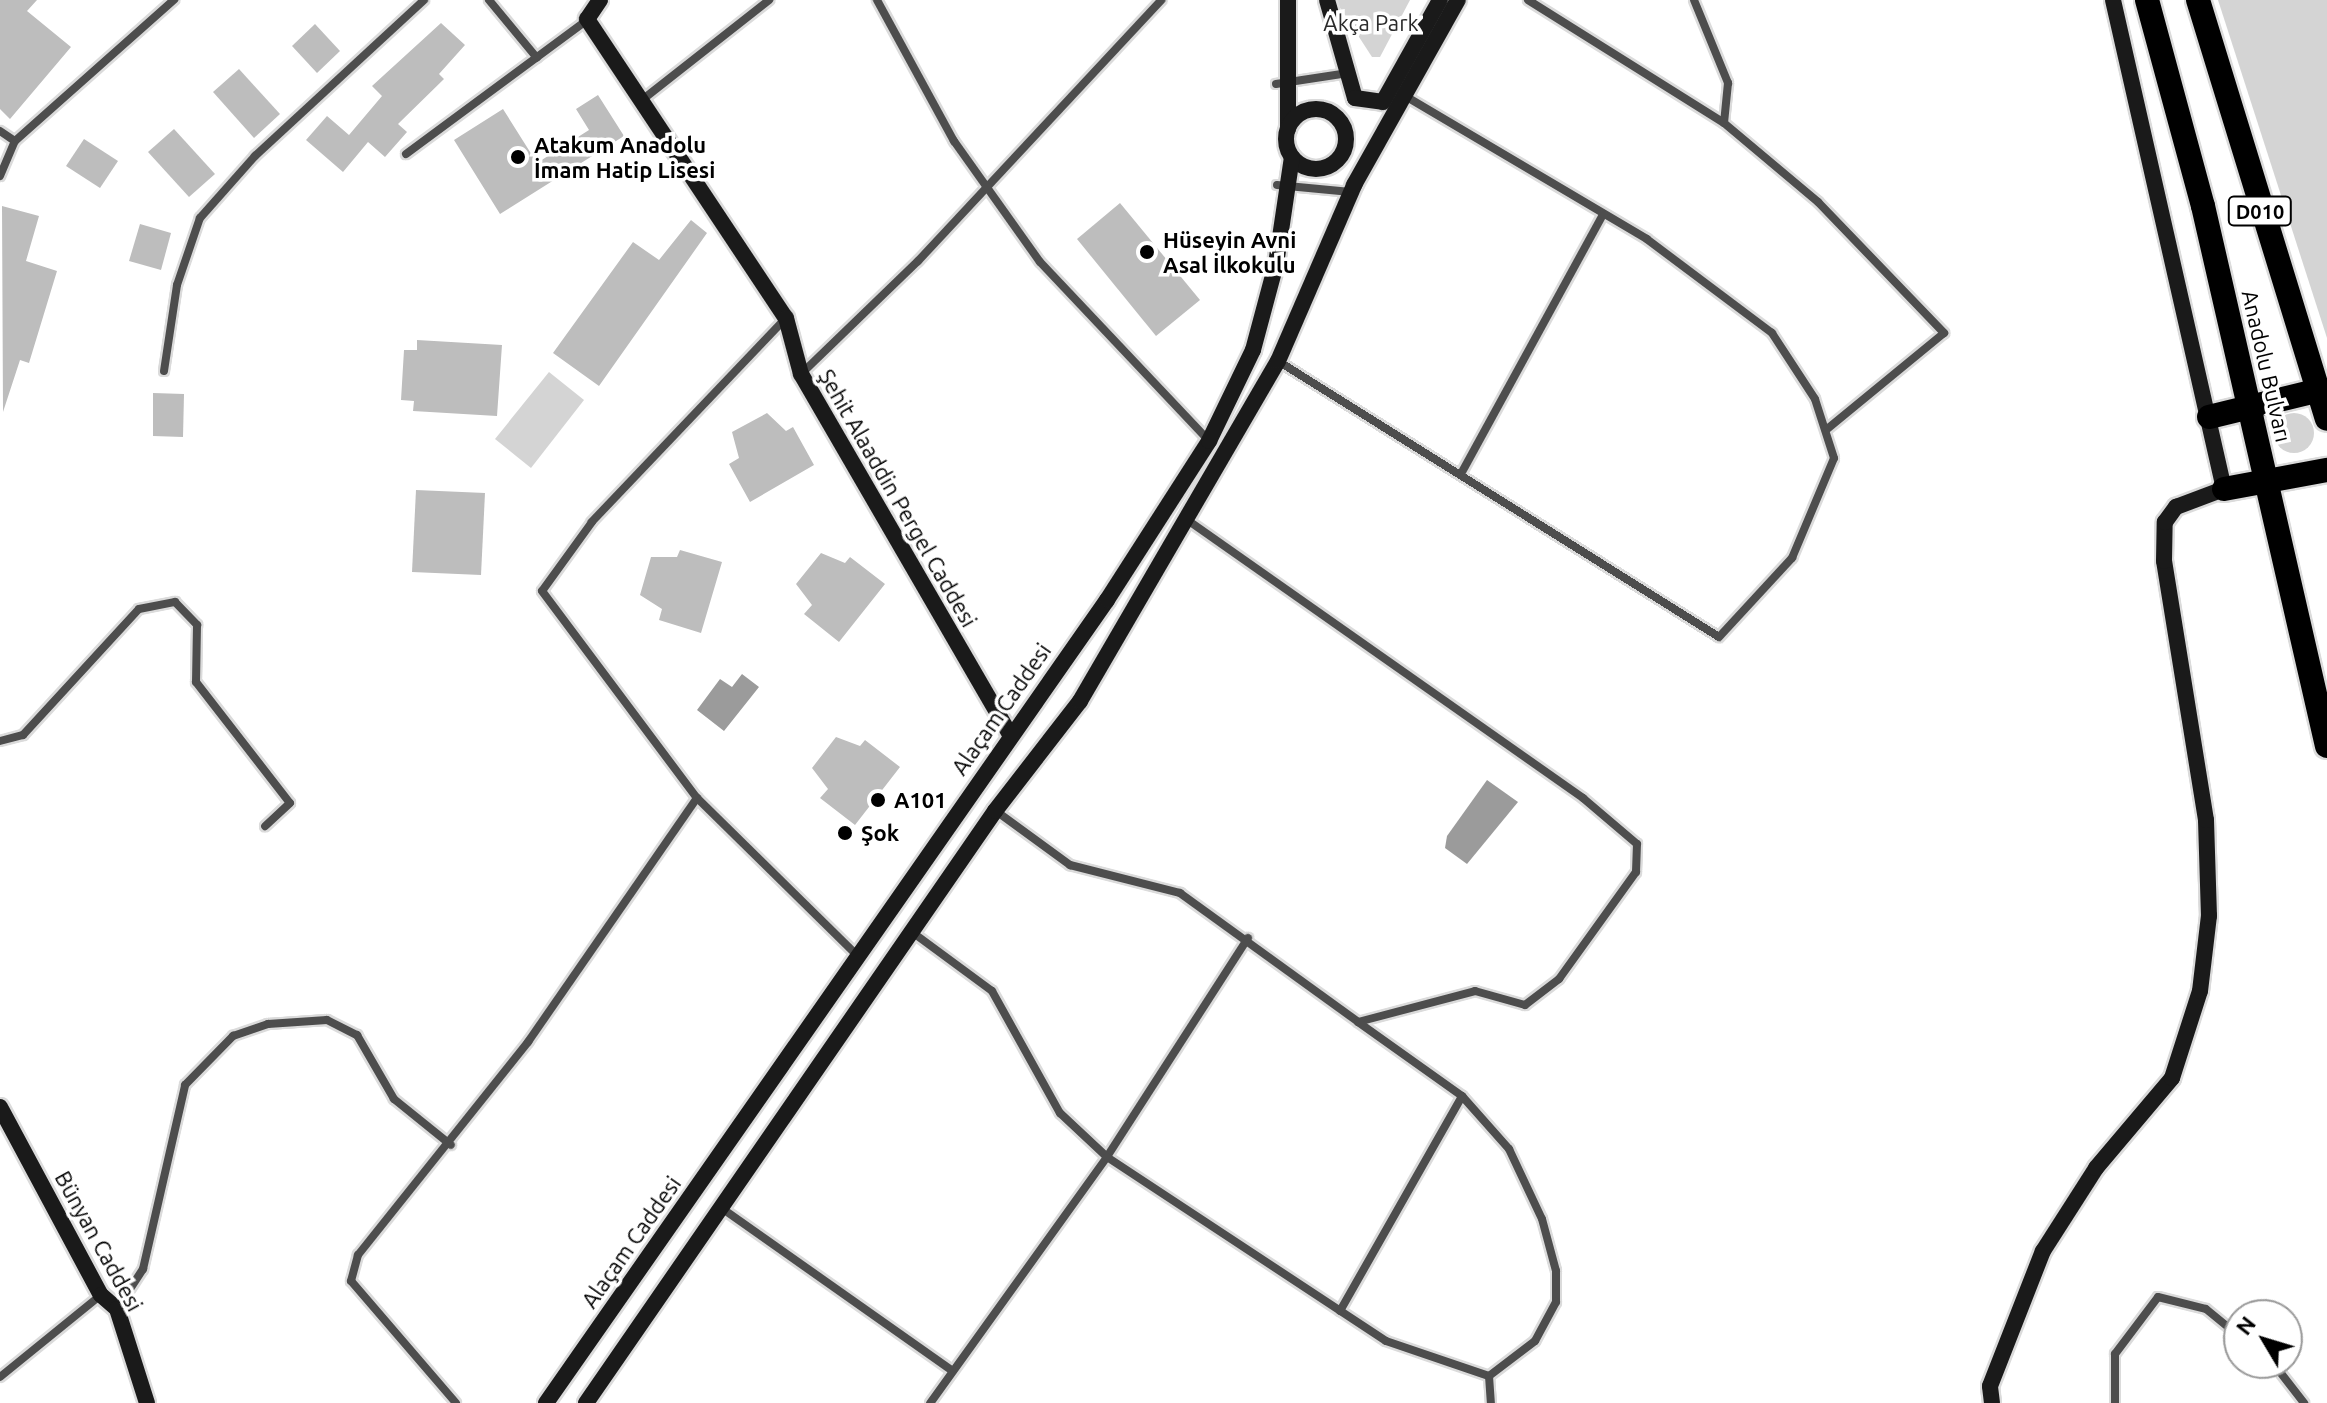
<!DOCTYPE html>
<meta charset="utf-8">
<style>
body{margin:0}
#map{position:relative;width:2327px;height:1403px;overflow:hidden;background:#fff;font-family:Ubuntu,sans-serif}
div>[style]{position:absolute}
.green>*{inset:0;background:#d4d4d4}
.round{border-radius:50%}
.water>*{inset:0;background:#9b9b9b}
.building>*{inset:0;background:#bdbdbd}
.roads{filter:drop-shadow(2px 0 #dbdbdb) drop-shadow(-2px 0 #dbdbdb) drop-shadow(0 2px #dbdbdb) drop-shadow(0 -2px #dbdbdb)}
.street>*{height:8px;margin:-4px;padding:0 4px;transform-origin:4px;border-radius:4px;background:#4d4d4d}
.secondary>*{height:16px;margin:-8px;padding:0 8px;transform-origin:8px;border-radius:8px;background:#1a1a1a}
.secondary>.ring{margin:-8px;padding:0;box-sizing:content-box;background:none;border:16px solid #1a1a1a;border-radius:50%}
.highway>*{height:24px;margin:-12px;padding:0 12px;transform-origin:12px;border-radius:12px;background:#000}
.dots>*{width:22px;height:22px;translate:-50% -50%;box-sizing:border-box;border:4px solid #fff;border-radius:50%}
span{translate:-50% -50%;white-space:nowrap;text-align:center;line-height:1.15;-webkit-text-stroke:7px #fff;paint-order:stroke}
.shield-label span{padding:2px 6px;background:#fff;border:2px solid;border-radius:6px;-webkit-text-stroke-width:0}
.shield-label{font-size:20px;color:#000;font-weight:700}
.park-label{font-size:22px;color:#2b2b2b}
.poi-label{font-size:22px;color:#000;font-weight:700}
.left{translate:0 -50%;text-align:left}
.street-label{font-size:22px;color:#000}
.north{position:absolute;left:2223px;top:1299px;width:80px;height:80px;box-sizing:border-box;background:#fff;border:2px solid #999;border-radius:50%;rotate:308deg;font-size:22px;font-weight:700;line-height:32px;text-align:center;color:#000}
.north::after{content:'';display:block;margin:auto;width:28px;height:36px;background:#000;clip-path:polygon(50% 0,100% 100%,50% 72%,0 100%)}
</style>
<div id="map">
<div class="green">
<div style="clip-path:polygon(1335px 0,1410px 0,1380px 57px,1372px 57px)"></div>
<div style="clip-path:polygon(2218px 0,2327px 0,2327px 338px)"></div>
<div style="clip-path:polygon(549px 372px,584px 400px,531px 468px,495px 439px)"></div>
<div class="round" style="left:2274px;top:413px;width:40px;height:40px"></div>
</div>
<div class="water">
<div style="clip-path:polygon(742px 674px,759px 687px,724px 731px,697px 710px,720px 679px,732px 687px)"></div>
<div style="clip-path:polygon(1487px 780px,1518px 802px,1467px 864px,1445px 848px,1447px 836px)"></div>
</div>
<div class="building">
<div style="clip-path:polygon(0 0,37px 0,27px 11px,71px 47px,10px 119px,0 109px)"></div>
<div style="clip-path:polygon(441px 23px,465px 45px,439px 74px,444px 79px,398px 124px,407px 132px,385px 157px,368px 142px,343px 172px,306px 140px,327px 116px,349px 135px,382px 96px,372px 86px)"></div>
<div style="clip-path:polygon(315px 24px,340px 51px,317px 73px,292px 46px)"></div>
<div style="clip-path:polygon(239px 69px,280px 114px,254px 138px,213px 92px)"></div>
<div style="clip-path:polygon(598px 95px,624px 136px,500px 214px,454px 140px,503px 109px,537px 163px,589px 130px,576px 109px)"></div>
<div style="clip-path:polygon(174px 129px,215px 174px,189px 197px,148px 152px)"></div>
<div style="clip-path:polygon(84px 139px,118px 161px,100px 188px,66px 166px)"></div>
<div style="clip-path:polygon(1120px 203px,1200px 300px,1156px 336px,1077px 239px)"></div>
<div style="clip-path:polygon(2px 206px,39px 216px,26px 261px,57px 271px,29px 363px,20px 360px,3px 412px)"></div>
<div style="clip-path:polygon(691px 220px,707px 233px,599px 386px,553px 353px,633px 242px,659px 260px)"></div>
<div style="clip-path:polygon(140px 224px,171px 233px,161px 270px,129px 261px)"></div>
<div style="clip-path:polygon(417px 340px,502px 345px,497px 416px,413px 411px,414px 401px,401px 400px,404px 350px,417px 350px)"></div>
<div style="clip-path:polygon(153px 393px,184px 394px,183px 437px,153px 436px)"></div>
<div style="clip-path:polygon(767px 413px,786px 431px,793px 427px,814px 465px,750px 502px,729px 464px,739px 458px,732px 432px)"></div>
<div style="clip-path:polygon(416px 490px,485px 493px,481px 575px,412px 572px)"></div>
<div style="clip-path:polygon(680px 550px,722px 562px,701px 633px,659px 620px,662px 609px,640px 595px,651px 557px,677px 557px)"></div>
<div style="clip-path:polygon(821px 553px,845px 563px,850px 557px,885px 584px,839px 642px,804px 614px,812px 605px,796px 584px)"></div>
<div style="clip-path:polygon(836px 737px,860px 746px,865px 740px,900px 767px,855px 825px,820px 798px,828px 789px,812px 768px)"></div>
</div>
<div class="roads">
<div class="street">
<div style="left:489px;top:0;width:75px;rotate:50.4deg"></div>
<div style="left:877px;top:0;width:161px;rotate:61.4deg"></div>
<div style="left:954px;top:141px;width:148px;rotate:54.6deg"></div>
<div style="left:1040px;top:262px;width:246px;rotate:46.6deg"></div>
<div style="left:1528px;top:0;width:231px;rotate:32.1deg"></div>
<div style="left:1724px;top:123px;width:123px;rotate:40deg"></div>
<div style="left:1818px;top:202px;width:182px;rotate:46.1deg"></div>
<div style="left:1944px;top:333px;width:153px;rotate:140.6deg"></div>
<div style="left:1694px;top:0;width:90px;rotate:67.7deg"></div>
<div style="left:1728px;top:83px;width:40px;rotate:95.7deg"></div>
<div style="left:1276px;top:84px;width:73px;rotate:-8.7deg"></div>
<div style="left:642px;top:100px;width:162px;rotate:-38.2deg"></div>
<div style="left:0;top:131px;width:18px;rotate:34deg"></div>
<div style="left:406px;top:154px;width:225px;rotate:-36.5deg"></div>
<div style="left:0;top:176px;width:38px;rotate:-67deg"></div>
<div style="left:15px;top:141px;width:213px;rotate:-41.6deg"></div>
<div style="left:1277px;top:185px;width:74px;rotate:5.4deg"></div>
<div style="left:786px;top:318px;width:282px;rotate:133.6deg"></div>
<div style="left:592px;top:522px;width:85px;rotate:125.9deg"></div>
<div style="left:542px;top:591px;width:259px;rotate:53.2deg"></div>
<div style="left:697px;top:798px;width:224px;rotate:44.5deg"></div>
<div style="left:1278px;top:361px;width:520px;rotate:32.04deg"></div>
<div style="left:1719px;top:637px;width:108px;rotate:-47.3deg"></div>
<div style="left:1792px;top:558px;width:108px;rotate:-67.2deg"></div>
<div style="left:1834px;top:458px;width:62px;rotate:-107.9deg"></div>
<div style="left:1815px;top:399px;width:79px;rotate:-123.1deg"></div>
<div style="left:1772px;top:333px;width:156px;rotate:-143.1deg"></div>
<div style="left:1647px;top:239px;width:279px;rotate:-149.4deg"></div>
<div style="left:164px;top:371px;width:87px;rotate:-81.4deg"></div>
<div style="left:177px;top:285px;width:71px;rotate:-71.1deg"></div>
<div style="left:200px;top:218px;width:83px;rotate:-48.4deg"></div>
<div style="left:255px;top:156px;width:230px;rotate:-42.7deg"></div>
<div style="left:802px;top:373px;width:161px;rotate:-44deg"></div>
<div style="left:918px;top:261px;width:357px;rotate:-47deg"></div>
<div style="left:1462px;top:472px;width:294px;rotate:-61.3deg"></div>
<div style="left:0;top:741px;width:24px;rotate:-15deg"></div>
<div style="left:23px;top:735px;width:171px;rotate:-47.4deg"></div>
<div style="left:139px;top:609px;width:37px;rotate:-11deg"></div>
<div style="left:175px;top:602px;width:32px;rotate:46deg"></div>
<div style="left:197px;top:625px;width:57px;rotate:91deg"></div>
<div style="left:196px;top:682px;width:153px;rotate:52.2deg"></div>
<div style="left:290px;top:803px;width:34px;rotate:137deg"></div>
<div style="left:996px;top:811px;width:92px;rotate:36.1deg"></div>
<div style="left:1070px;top:865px;width:114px;rotate:14.3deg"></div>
<div style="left:1180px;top:893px;width:220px;rotate:35.9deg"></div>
<div style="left:1358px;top:1022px;width:121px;rotate:-14.8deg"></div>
<div style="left:1475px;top:991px;width:52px;rotate:15.6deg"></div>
<div style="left:1525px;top:1005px;width:43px;rotate:-37.4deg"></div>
<div style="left:1559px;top:979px;width:132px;rotate:-54.3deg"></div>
<div style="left:1636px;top:872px;width:28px;rotate:-88deg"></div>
<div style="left:1637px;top:844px;width:71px;rotate:-139.6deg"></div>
<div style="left:1583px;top:798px;width:483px;rotate:-144.9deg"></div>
<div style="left:912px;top:932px;width:99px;rotate:36.4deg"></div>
<div style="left:992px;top:991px;width:140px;rotate:60.9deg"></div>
<div style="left:1060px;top:1113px;width:64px;rotate:43.1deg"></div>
<div style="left:1107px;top:1157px;width:303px;rotate:125.7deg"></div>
<div style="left:1248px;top:938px;width:260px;rotate:122.8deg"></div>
<div style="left:1107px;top:1157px;width:334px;rotate:33.4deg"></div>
<div style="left:1386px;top:1341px;width:109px;rotate:18.8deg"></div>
<div style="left:1489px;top:1376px;width:27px;rotate:86deg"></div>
<div style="left:1358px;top:1022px;width:128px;rotate:35.4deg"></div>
<div style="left:1462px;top:1096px;width:71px;rotate:48.4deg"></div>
<div style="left:1509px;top:1149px;width:77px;rotate:64.8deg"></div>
<div style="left:1542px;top:1219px;width:54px;rotate:74.9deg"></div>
<div style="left:1556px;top:1271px;width:31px;rotate:90deg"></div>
<div style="left:1556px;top:1302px;width:44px;rotate:118.3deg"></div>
<div style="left:1535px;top:1341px;width:58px;rotate:142.7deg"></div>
<div style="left:723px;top:1209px;width:279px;rotate:35.2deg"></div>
<div style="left:117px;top:1309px;width:48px;rotate:-57deg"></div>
<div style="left:143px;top:1269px;width:189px;rotate:-77.1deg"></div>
<div style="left:185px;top:1085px;width:69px;rotate:-45.6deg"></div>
<div style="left:233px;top:1036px;width:37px;rotate:-19deg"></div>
<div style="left:268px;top:1024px;width:59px;rotate:-3.9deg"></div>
<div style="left:327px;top:1020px;width:34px;rotate:27deg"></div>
<div style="left:357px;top:1035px;width:74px;rotate:60deg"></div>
<div style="left:394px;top:1099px;width:73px;rotate:38.9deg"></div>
<div style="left:1340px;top:1311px;width:247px;rotate:-60.4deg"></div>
<div style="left:2273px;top:1363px;width:51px;rotate:52.2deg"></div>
<div style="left:0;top:1377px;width:130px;rotate:-39.1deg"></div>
<div style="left:456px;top:1403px;width:161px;rotate:-130.7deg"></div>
<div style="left:351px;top:1281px;width:27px;rotate:-75deg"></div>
<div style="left:358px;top:1255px;width:273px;rotate:-51.4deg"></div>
<div style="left:528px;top:1042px;width:297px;rotate:-55.3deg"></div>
<div style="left:2115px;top:1403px;width:49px;rotate:-90deg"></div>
<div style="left:2115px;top:1354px;width:71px;rotate:-53deg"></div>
<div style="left:2158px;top:1297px;width:49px;rotate:14deg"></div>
<div style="left:2206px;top:1309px;width:43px;rotate:39.3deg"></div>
</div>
<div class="secondary">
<div style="left:600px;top:0;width:23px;rotate:124deg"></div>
<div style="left:587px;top:19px;width:359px;rotate:56.4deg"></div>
<div style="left:786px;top:318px;width:58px;rotate:75deg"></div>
<div style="left:801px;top:374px;width:415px;rotate:59.9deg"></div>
<div style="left:1288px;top:0;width:129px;rotate:90deg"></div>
<div style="left:1327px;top:0;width:102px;rotate:74.1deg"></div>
<div style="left:1355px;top:98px;width:28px;rotate:8deg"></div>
<div style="left:1383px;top:102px;width:117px;rotate:-60.8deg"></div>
<div class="ring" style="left:1286px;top:109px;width:44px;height:44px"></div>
<div style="left:0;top:1107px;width:213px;rotate:61.8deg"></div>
<div style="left:101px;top:1295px;width:21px;rotate:41deg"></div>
<div style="left:117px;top:1309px;width:99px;rotate:72.3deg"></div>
<div style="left:546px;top:1403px;width:980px;rotate:-55.06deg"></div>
<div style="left:1107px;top:600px;width:189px;rotate:-57.3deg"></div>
<div style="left:1209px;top:441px;width:101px;rotate:-64.2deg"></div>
<div style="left:1253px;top:350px;width:89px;rotate:-75deg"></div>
<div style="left:1276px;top:264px;width:108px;rotate:-81.5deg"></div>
<div style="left:586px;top:1403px;width:720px;rotate:-55.36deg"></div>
<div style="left:995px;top:811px;width:139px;rotate:-52.3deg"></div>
<div style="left:1080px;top:701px;width:393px;rotate:-59.8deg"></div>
<div style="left:1278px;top:361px;width:192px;rotate:-66.6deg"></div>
<div style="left:1354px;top:185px;width:212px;rotate:-60.7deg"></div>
<div style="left:1992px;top:1403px;width:17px;rotate:-97deg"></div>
<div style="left:1990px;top:1386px;width:145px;rotate:-68.6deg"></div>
<div style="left:2043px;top:1251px;width:98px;rotate:-57.4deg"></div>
<div style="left:2096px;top:1168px;width:118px;rotate:-49.8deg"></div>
<div style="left:2172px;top:1078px;width:91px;rotate:-72.2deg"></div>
<div style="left:2200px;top:991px;width:76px;rotate:-83.2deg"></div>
<div style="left:2209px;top:916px;width:96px;rotate:-91.8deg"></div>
<div style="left:2206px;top:820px;width:262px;rotate:-99.2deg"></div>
<div style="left:2164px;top:561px;width:39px;rotate:-89deg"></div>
<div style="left:2165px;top:522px;width:19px;rotate:-54deg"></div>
<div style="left:2176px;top:507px;width:51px;rotate:-20.6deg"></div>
<div style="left:2224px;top:489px;width:501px;rotate:-102.79deg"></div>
</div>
<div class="highway">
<div style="left:2147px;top:0;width:213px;rotate:74.8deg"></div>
<div style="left:2203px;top:206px;width:554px;rotate:77.07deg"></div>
<div style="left:2198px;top:0;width:438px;rotate:72.9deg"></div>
<div style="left:2209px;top:417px;width:114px;rotate:-13.7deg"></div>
<div style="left:2224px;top:489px;width:105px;rotate:-10.5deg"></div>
</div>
</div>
<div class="dots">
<div style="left:518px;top:157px;background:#000"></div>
<div style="left:1147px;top:252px;background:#000"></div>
<div style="left:878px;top:800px;background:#000"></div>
<div style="left:845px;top:833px;background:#000"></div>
</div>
<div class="shield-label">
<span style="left:2260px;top:211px">D010</span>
</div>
<div class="park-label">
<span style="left:1371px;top:23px">Akça Park</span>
</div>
<div class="poi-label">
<span class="left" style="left:534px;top:157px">Atakum Anadolu<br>İmam Hatip Lisesi</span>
<span class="left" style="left:1163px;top:252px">Hüseyin Avni<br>Asal İlkokulu</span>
<span class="left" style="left:894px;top:800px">A101</span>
<span class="left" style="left:861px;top:833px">Şok</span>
</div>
<div class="street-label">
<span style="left:2267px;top:366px;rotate:77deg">Anadolu Bulvarı</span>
<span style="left:898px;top:498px;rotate:60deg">Şehit Alaaddin Pergel Caddesi</span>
<span style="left:1001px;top:709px;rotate:-55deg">Alaçam Caddesi</span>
<span style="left:99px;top:1241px;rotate:61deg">Bünyan Caddesi</span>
<span style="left:631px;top:1242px;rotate:-55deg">Alaçam Caddesi</span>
</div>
<div class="north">N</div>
</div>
